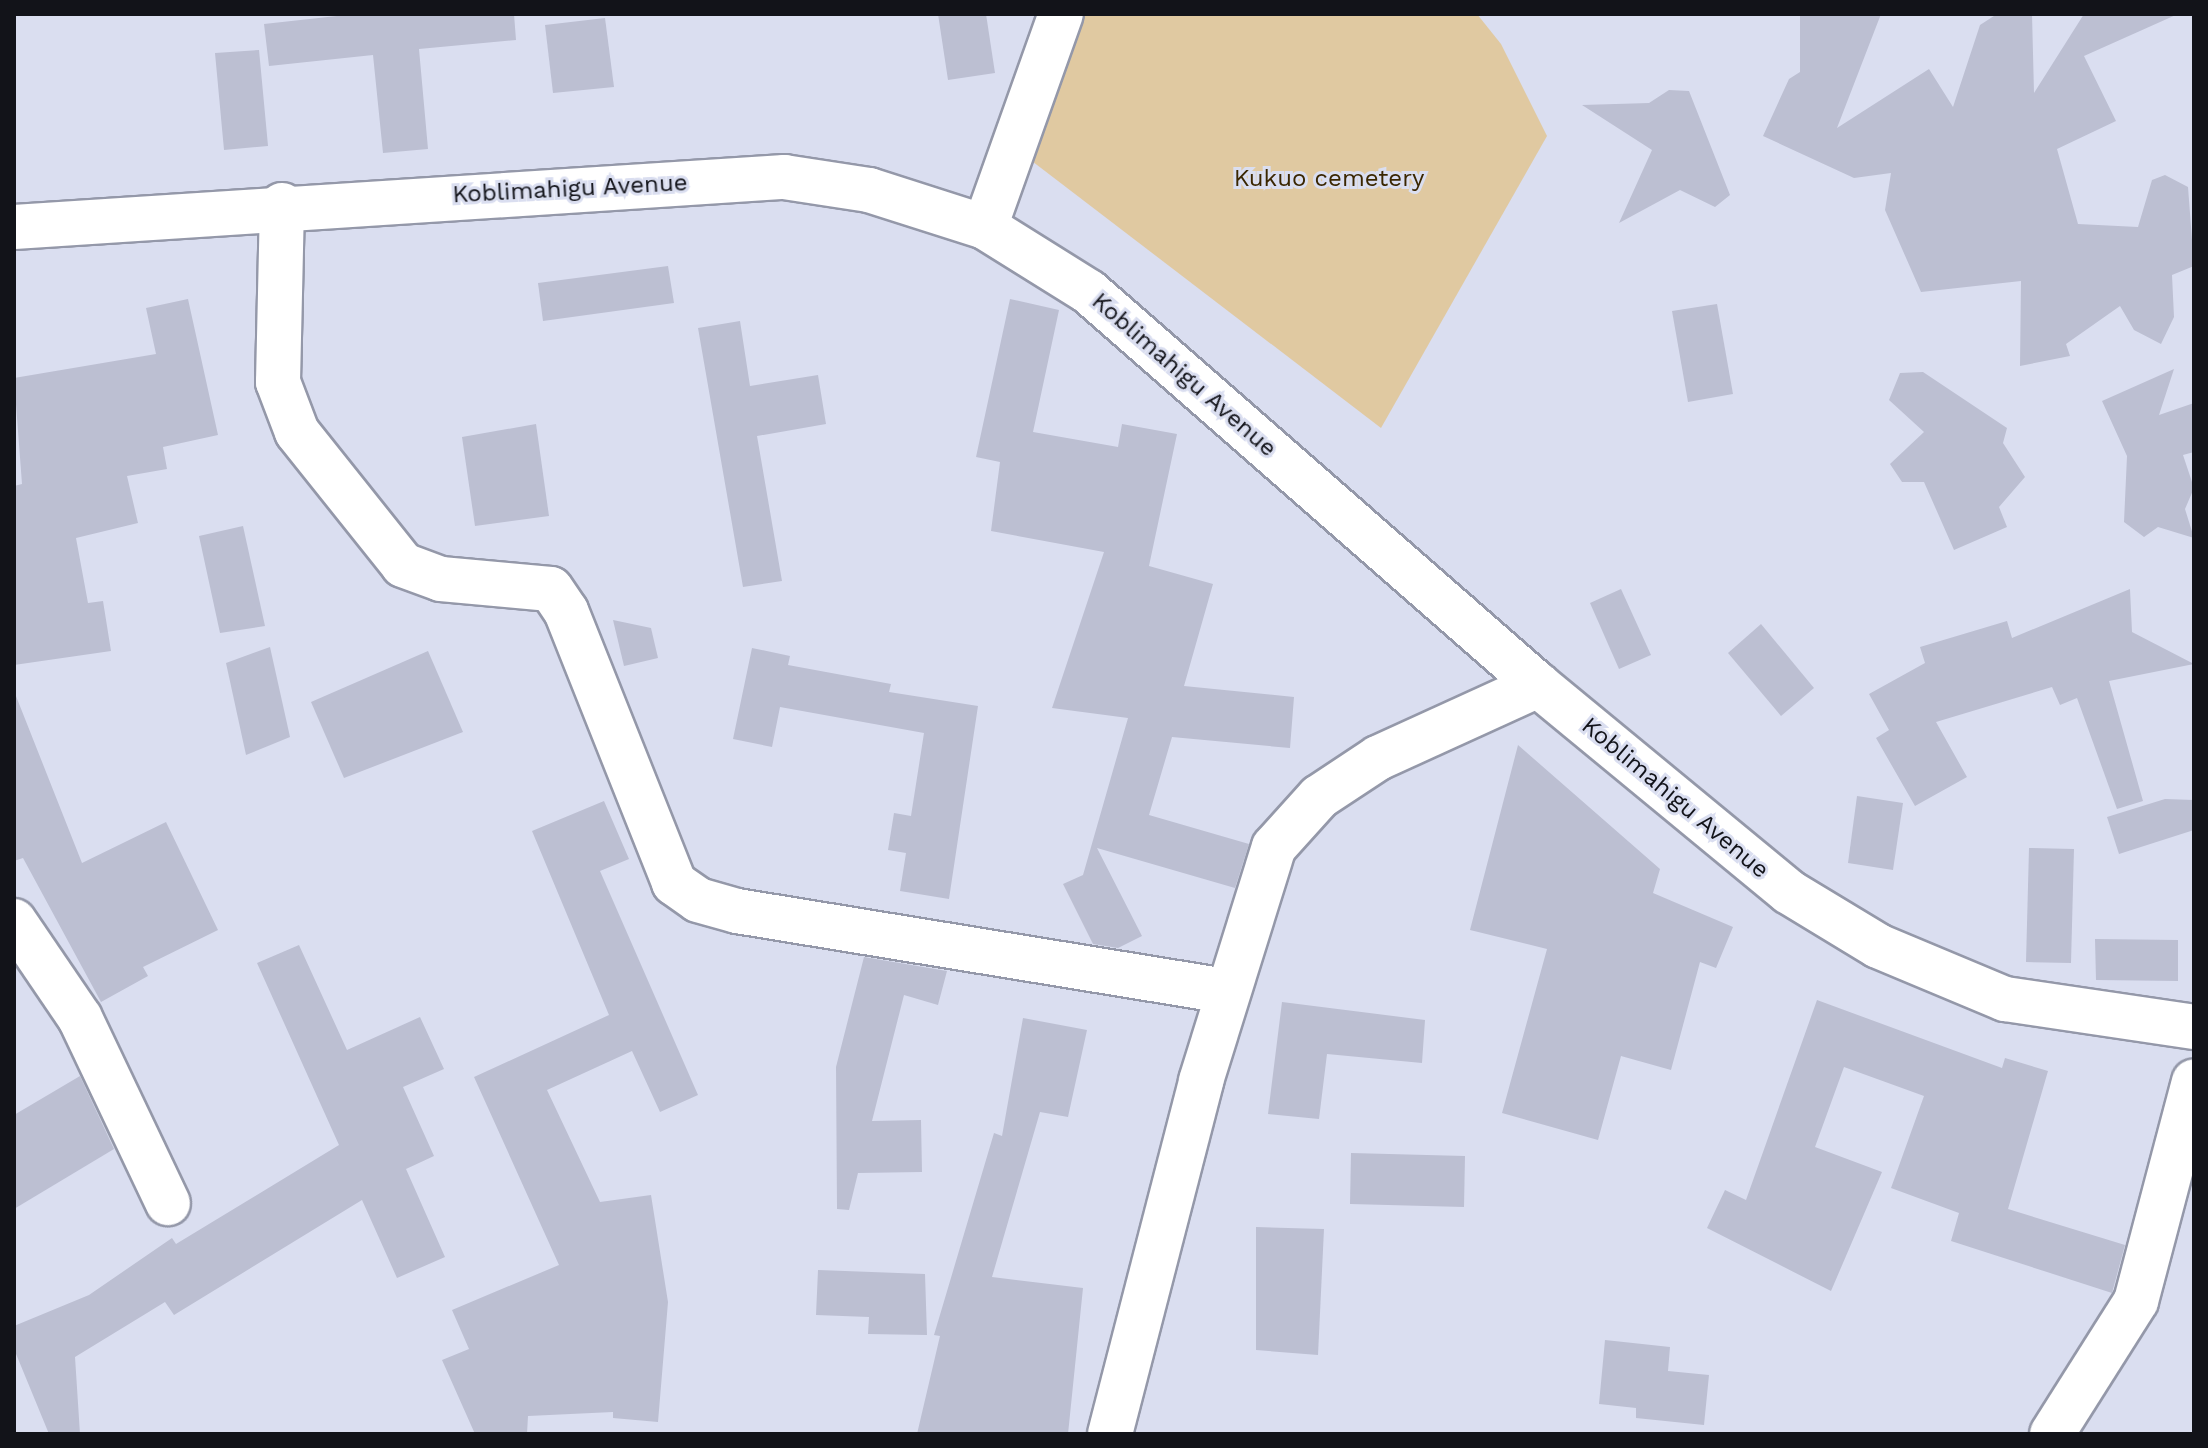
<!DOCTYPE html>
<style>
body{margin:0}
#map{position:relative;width:2208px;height:1448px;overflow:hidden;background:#dadef0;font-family:"Work Sans",sans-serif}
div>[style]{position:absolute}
.green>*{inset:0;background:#e0c9a1}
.building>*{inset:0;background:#bcbfd2}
.roads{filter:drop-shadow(2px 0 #9498a9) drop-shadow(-2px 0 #9498a9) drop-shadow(0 2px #9498a9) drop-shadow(0 -2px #9498a9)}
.street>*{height:44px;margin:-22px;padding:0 22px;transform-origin:22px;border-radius:22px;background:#fff}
span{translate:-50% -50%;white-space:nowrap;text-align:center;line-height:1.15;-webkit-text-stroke:6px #dadef0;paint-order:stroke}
.park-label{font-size:24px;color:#3a2600}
.street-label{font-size:24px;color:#121319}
.frame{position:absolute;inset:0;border:16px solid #121319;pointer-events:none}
</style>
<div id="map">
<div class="green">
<div style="clip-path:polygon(1071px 14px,1477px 14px,1501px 44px,1547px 136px,1381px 428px,1024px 155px)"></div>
</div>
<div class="building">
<div style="clip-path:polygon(355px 14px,514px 14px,516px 40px,419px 49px,428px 149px,383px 153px,373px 55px,269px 66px,264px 24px)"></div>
<div style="clip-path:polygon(938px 14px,986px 14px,995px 73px,948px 80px)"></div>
<div style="clip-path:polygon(1800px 14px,1881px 14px,1837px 128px,1929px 69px,1953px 107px,1980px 25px,1997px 14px,2032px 14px,2034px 93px,2084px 14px,2178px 14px,2084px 56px,2116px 121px,2057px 149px,2078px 224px,2138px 227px,2152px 180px,2165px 175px,2188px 187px,2194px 266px,2172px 275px,2174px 317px,2161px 344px,2134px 330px,2120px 306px,2066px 344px,2070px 356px,2020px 366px,2021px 281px,1921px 292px,1885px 210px,1891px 173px,1854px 178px,1763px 136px,1789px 79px,1800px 72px)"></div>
<div style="clip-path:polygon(605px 18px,614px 87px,553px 93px,545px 25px)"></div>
<div style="clip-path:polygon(259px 50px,268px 146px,224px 150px,215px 53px)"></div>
<div style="clip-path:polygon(1669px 90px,1689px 91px,1730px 195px,1715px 207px,1680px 190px,1619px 223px,1652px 150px,1582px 105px,1649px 103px)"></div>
<div style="clip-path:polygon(668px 266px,674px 303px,543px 321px,538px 283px)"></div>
<div style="clip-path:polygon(188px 299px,218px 435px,163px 447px,167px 469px,127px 476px,138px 523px,76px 538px,88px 603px,103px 601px,111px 651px,14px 665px,14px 486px,22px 484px,14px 378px,156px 354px,146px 308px)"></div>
<div style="clip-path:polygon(1010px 299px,1059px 310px,1033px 432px,1118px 447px,1122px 424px,1177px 434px,1149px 566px,1213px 584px,1184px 686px,1294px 697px,1290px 748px,1172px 737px,1149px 815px,1249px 844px,1235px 888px,1097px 848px,1142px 936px,1118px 948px,1093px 944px,1063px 884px,1083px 875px,1128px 718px,1052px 708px,1104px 552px,991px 531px,1000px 462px,976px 457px)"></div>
<div style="clip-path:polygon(1717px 304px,1733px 394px,1688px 402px,1672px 311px)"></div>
<div style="clip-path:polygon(740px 321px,750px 386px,818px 375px,826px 424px,757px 436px,782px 581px,743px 587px,698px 328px)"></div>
<div style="clip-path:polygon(2174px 369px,2159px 415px,2194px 403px,2194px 452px,2183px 455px,2194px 488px,2185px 509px,2194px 538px,2158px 527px,2144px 537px,2124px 522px,2127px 456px,2102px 401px)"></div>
<div style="clip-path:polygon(1923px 372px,2007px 428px,2003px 443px,2025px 477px,1999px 507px,2007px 527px,1954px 550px,1924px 482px,1902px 482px,1890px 464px,1924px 432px,1889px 400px,1900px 373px)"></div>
<div style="clip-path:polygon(536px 424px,549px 516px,475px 526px,462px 437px)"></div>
<div style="clip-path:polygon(243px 526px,265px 626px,220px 633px,199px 536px)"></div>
<div style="clip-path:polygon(1621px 589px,1651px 655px,1619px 669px,1590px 603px)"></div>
<div style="clip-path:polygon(2130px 589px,2132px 632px,2194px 664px,2109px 681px,2143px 801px,2117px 809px,2077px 698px,2060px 705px,2052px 687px,1936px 722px,1967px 777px,1915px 806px,1876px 738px,1889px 730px,1869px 694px,1925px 663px,1920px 647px,2007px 621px,2012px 638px)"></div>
<div style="clip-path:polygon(613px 620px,651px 628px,658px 658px,624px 666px)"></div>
<div style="clip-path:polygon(1761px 624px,1814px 688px,1781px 716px,1728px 653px)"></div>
<div style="clip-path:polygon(270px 647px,290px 737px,246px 755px,226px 663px)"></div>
<div style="clip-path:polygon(752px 648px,790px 656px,788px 665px,891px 684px,889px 692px,978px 706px,949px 899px,900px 891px,906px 853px,888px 850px,894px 813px,911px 816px,924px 733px,780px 707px,772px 747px,733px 739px)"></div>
<div style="clip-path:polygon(428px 651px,463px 732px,344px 778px,311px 702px)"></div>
<div style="clip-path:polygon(14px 691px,82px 863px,166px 822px,218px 930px,143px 967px,148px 976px,101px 1002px,23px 858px,14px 861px)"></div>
<div style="clip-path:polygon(1518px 745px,1660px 869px,1653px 893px,1733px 927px,1716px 968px,1700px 962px,1671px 1070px,1621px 1056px,1598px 1140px,1502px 1113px,1547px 949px,1470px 930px)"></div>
<div style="clip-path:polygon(1857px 796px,1903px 803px,1893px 870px,1848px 863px)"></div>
<div style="clip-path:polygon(2165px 799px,2194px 800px,2194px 830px,2119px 854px,2107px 817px)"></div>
<div style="clip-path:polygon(604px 801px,629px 859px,600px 871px,698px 1095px,660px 1112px,632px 1051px,547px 1090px,600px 1202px,651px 1195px,668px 1302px,658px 1422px,613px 1418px,613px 1412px,528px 1416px,527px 1434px,475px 1434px,442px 1360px,469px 1349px,452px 1310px,559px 1265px,474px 1077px,609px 1015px,532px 831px)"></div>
<div style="clip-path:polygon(2029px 848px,2074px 849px,2071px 963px,2026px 962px)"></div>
<div style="clip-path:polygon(2095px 939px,2178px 940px,2178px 981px,2096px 980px)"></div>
<div style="clip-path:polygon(299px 945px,347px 1050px,420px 1017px,444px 1069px,403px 1087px,434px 1156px,406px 1169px,445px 1257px,397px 1278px,362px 1200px,174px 1315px,165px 1302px,75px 1357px,80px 1434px,49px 1434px,14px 1349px,14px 1326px,89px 1295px,172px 1238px,176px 1244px,339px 1145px,257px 963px)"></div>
<div style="clip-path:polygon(864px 957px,947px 971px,938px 1005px,904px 995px,872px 1121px,921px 1120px,922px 1172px,858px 1173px,849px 1210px,837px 1209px,836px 1067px)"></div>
<div style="clip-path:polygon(1817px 1000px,2002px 1068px,2005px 1058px,2048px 1071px,2008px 1209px,2125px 1245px,2112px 1293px,1951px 1241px,1959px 1213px,1891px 1188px,1924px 1096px,1844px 1067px,1815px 1147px,1882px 1172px,1831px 1291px,1707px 1228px,1725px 1190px,1746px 1200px)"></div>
<div style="clip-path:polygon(1282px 1002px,1425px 1020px,1422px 1063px,1327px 1054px,1319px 1119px,1268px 1114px)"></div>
<div style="clip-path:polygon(1023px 1018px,1087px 1030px,1068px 1117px,1040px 1112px,992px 1277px,1083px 1288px,1068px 1434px,917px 1434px,940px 1336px,934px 1335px,994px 1133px,1002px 1136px)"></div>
<div style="clip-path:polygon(80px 1076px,114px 1149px,14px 1209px,14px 1115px)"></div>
<div style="clip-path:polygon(1351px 1153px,1465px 1156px,1464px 1207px,1350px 1204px)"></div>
<div style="clip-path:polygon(1256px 1227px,1324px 1229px,1318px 1355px,1256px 1350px)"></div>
<div style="clip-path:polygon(818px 1270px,925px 1274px,927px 1335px,868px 1334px,869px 1317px,816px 1315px)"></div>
<div style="clip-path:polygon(1605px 1340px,1670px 1347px,1668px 1371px,1709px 1375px,1704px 1425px,1636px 1418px,1636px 1408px,1599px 1404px)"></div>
</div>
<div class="roads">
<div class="street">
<div style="left:282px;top:205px;width:177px;rotate:91.3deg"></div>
<div style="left:278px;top:382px;width:53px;rotate:69.2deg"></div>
<div style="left:297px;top:432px;width:170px;rotate:51.4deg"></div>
<div style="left:403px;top:565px;width:40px;rotate:20.2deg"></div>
<div style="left:441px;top:579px;width:110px;rotate:5.2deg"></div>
<div style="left:551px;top:589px;width:27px;rotate:56deg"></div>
<div style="left:566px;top:611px;width:293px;rotate:68.3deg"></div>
<div style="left:674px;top:883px;width:29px;rotate:35deg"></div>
<div style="left:698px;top:900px;width:41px;rotate:15.8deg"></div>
<div style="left:737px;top:911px;width:496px;rotate:9.3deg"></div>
<div style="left:14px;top:227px;width:772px;rotate:-3.72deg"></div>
<div style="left:784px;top:177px;width:86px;rotate:8.7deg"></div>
<div style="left:869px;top:190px;width:122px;rotate:17.7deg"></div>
<div style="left:985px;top:227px;width:123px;rotate:32deg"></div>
<div style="left:1089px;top:292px;width:597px;rotate:41.19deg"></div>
<div style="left:1538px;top:685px;width:325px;rotate:39.5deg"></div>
<div style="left:1789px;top:892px;width:104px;rotate:31.2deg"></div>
<div style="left:1878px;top:946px;width:138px;rotate:22.7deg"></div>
<div style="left:2005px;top:999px;width:191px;rotate:8.4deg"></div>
<div style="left:985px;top:227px;width:226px;rotate:-70.4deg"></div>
<div style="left:14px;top:921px;width:117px;rotate:55.8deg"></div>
<div style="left:80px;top:1018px;width:205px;rotate:64.6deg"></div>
<div style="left:1110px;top:1434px;width:365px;rotate:-75.5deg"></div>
<div style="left:1201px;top:1081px;width:245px;rotate:-72.7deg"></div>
<div style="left:1274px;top:847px;width:67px;rotate:-48deg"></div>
<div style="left:1319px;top:797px;width:71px;rotate:-33.5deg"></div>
<div style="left:1378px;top:758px;width:176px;rotate:-24.5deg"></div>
<div style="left:2052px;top:1434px;width:157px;rotate:-57.7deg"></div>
<div style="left:2136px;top:1301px;width:227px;rotate:-75.2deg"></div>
</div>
</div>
<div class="park-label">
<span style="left:1329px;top:179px">Kukuo cemetery</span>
</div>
<div class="street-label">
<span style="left:570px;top:189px;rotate:-3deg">Koblimahigu Avenue</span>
<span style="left:1184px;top:375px;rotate:41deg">Koblimahigu Avenue</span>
<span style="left:1675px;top:798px;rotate:40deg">Koblimahigu Avenue</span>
</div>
<div class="frame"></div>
</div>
